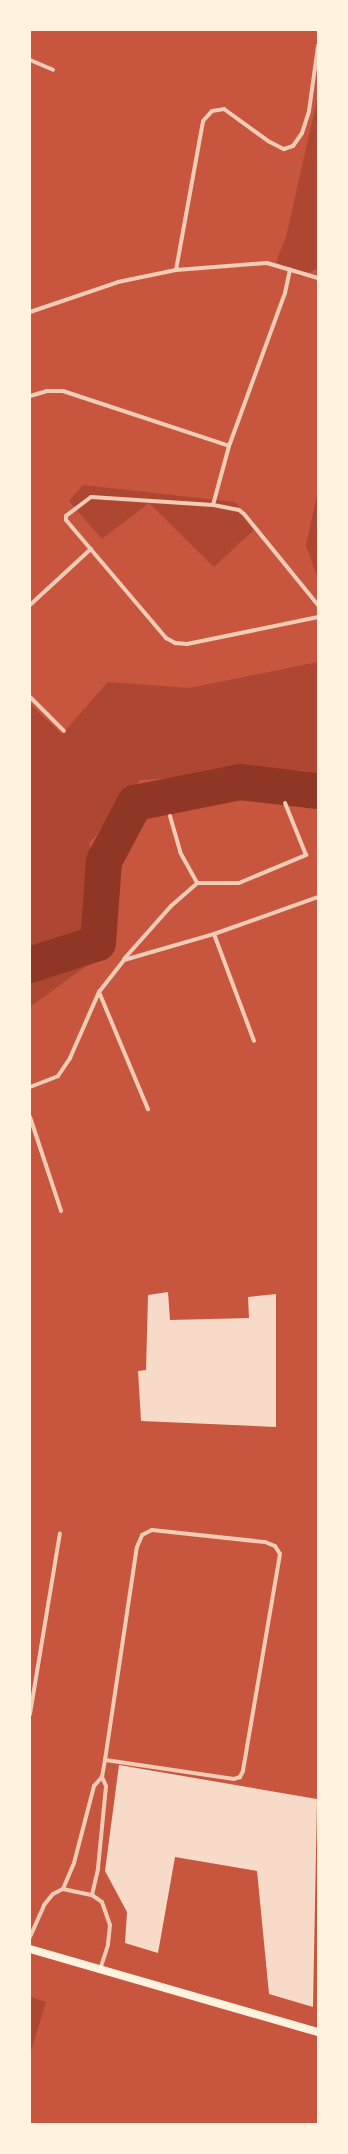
<!DOCTYPE html>
<style>
body{margin:0}
#map{position:relative;width:348px;height:2154px;overflow:hidden;background:#c8553d;font-family:"Archivo Narrow",sans-serif}
div>[style]{position:absolute}
.green>*{inset:0;background:#ae4732}
.river>*{height:36px;margin:-18px;padding:0 18px;transform-origin:18px;border-radius:18px;background:#8f3625}
.building>*{inset:0;background:#f7dbc8}
.minor>*{height:4px;margin:-2px;padding:0 2px;transform-origin:2px;border-radius:2px;background:#f1ccb7}
.secondary>*{height:8px;margin:-4px;padding:0 4px;transform-origin:4px;border-radius:4px;background:#fff3e0}
span{translate:-50% -50%;white-space:nowrap;text-align:center;line-height:1.15;-webkit-text-stroke:3.5px #fff3e0;paint-order:stroke}
.frame{position:absolute;inset:0;border:31px solid #fff3e0;pointer-events:none}
</style>
<div id="map">
<div class="green">
<div style="clip-path:polygon(318px 96px,318px 268px,301px 277px,276px 262px,286px 237px)"></div>
<div style="clip-path:polygon(83px 485px,235px 502px,257px 527px,214px 567px,149px 503px,102px 539px,69px 501px)"></div>
<div style="clip-path:polygon(318px 491px,318px 579px,306px 545px)"></div>
<div style="clip-path:polygon(318px 662px,318px 773px,300px 770px,140px 780px,89px 844px,114px 916px,93px 961px,30px 1007px,30px 704px,62px 734px,108px 682px,189px 688px)"></div>
<div style="clip-path:polygon(30px 1997px,46px 2002px,30px 2054px)"></div>
</div>
<div class="river">
<div style="left:30px;top:965px;width:71px;rotate:-17.9deg"></div>
<div style="left:98px;top:943px;width:82px;rotate:-85.8deg"></div>
<div style="left:104px;top:861px;width:66px;rotate:-61.9deg"></div>
<div style="left:135px;top:803px;width:107px;rotate:-11.3deg"></div>
<div style="left:240px;top:782px;width:79px;rotate:6.6deg"></div>
</div>
<div class="building">
<div style="clip-path:polygon(168px 1292px,170px 1320px,249px 1318px,248px 1297px,276px 1294px,276px 1427px,141px 1421px,138px 1371px,146px 1370px,148px 1295px)"></div>
<div style="clip-path:polygon(119px 1765px,317px 1799px,313px 2007px,269px 1994px,257px 1871px,175px 1857px,158px 1953px,125px 1943px,127px 1912px,105px 1871px)"></div>
</div>
<div class="minor">
<div style="left:30px;top:60px;width:25px;rotate:23deg"></div>
<div style="left:176px;top:270px;width:151px;rotate:-79.7deg"></div>
<div style="left:203px;top:121px;width:13px;rotate:-48deg"></div>
<div style="left:212px;top:111px;width:12px;rotate:-9deg"></div>
<div style="left:224px;top:109px;width:54px;rotate:36deg"></div>
<div style="left:268px;top:141px;width:18px;rotate:27deg"></div>
<div style="left:284px;top:149px;width:9px;rotate:-18deg"></div>
<div style="left:293px;top:146px;width:16px;rotate:-55deg"></div>
<div style="left:302px;top:133px;width:23px;rotate:-72deg"></div>
<div style="left:309px;top:111px;width:66px;rotate:-82.1deg"></div>
<div style="left:30px;top:312px;width:93px;rotate:-18.8deg"></div>
<div style="left:118px;top:282px;width:59px;rotate:-11.7deg"></div>
<div style="left:176px;top:270px;width:91px;rotate:-4.4deg"></div>
<div style="left:267px;top:263px;width:53px;rotate:16.4deg"></div>
<div style="left:30px;top:396px;width:18px;rotate:-16deg"></div>
<div style="left:47px;top:391px;width:16px"></div>
<div style="left:63px;top:391px;width:175px;rotate:18.3deg"></div>
<div style="left:213px;top:505px;width:61px;rotate:-74.8deg"></div>
<div style="left:229px;top:446px;width:163px;rotate:-69.9deg"></div>
<div style="left:285px;top:293px;width:24px;rotate:-78deg"></div>
<div style="left:30px;top:605px;width:83px;rotate:-42.6deg"></div>
<div style="left:318px;top:605px;width:117px;rotate:-129.1deg"></div>
<div style="left:244px;top:514px;width:6px;rotate:-141deg"></div>
<div style="left:239px;top:510px;width:26px;rotate:-169deg"></div>
<div style="left:213px;top:505px;width:122px;rotate:-176.2deg"></div>
<div style="left:91px;top:497px;width:31px;rotate:143deg"></div>
<div style="left:66px;top:516px;width:4px;rotate:90deg"></div>
<div style="left:66px;top:520px;width:155px;rotate:49.7deg"></div>
<div style="left:166px;top:638px;width:10px;rotate:29deg"></div>
<div style="left:175px;top:643px;width:12px;rotate:5deg"></div>
<div style="left:187px;top:644px;width:134px;rotate:-11.6deg"></div>
<div style="left:30px;top:697px;width:48px;rotate:45deg"></div>
<div style="left:170px;top:816px;width:37px;rotate:74deg"></div>
<div style="left:180px;top:852px;width:35px;rotate:61deg"></div>
<div style="left:214px;top:934px;width:114px;rotate:69.5deg"></div>
<div style="left:124px;top:959px;width:71px;rotate:-48.4deg"></div>
<div style="left:171px;top:906px;width:35px;rotate:-41deg"></div>
<div style="left:197px;top:883px;width:42px"></div>
<div style="left:239px;top:883px;width:73px;rotate:-22.7deg"></div>
<div style="left:306px;top:855px;width:56px;rotate:-112deg"></div>
<div style="left:99px;top:992px;width:127px;rotate:67.3deg"></div>
<div style="left:30px;top:1087px;width:30px;rotate:-21deg"></div>
<div style="left:58px;top:1076px;width:22px;rotate:-56deg"></div>
<div style="left:70px;top:1058px;width:72px;rotate:-66.3deg"></div>
<div style="left:99px;top:992px;width:41px;rotate:-52deg"></div>
<div style="left:124px;top:960px;width:94px;rotate:-16.1deg"></div>
<div style="left:214px;top:934px;width:110px;rotate:-19.6deg"></div>
<div style="left:30px;top:1117px;width:99px;rotate:71.7deg"></div>
<div style="left:30px;top:1714px;width:183px;rotate:-80.6deg"></div>
<div style="left:63px;top:1889px;width:28px;rotate:-67deg"></div>
<div style="left:74px;top:1863px;width:80px;rotate:-75.4deg"></div>
<div style="left:94px;top:1786px;width:12px;rotate:-48deg"></div>
<div style="left:92px;top:1895px;width:28px;rotate:-77deg"></div>
<div style="left:98px;top:1868px;width:82px;rotate:-84.4deg"></div>
<div style="left:106px;top:1786px;width:10px;rotate:-114deg"></div>
<div style="left:102px;top:1777px;width:17px;rotate:-80deg"></div>
<div style="left:105px;top:1760px;width:215px;rotate:-81.5deg"></div>
<div style="left:137px;top:1547px;width:13px;rotate:-67deg"></div>
<div style="left:142px;top:1535px;width:11px;rotate:-27deg"></div>
<div style="left:152px;top:1530px;width:114px;rotate:6.1deg"></div>
<div style="left:265px;top:1542px;width:11px;rotate:22deg"></div>
<div style="left:275px;top:1546px;width:9px;rotate:58deg"></div>
<div style="left:280px;top:1554px;width:220px;rotate:99.7deg"></div>
<div style="left:243px;top:1771px;width:7px;rotate:117deg"></div>
<div style="left:240px;top:1777px;width:6px;rotate:162deg"></div>
<div style="left:234px;top:1779px;width:130px;rotate:-171.6deg"></div>
<div style="left:30px;top:1937px;width:35px;rotate:-66deg"></div>
<div style="left:44px;top:1905px;width:14px;rotate:-51deg"></div>
<div style="left:53px;top:1894px;width:11px;rotate:-27deg"></div>
<div style="left:63px;top:1889px;width:30px;rotate:12deg"></div>
<div style="left:92px;top:1895px;width:12px;rotate:35deg"></div>
<div style="left:102px;top:1902px;width:24px;rotate:71deg"></div>
<div style="left:110px;top:1925px;width:20px;rotate:96deg"></div>
<div style="left:108px;top:1945px;width:25px;rotate:108deg"></div>
</div>
<div class="secondary">
<div style="left:30px;top:1949px;width:300px;rotate:16.1deg"></div>
</div>
<div class="frame"></div>
</div>
